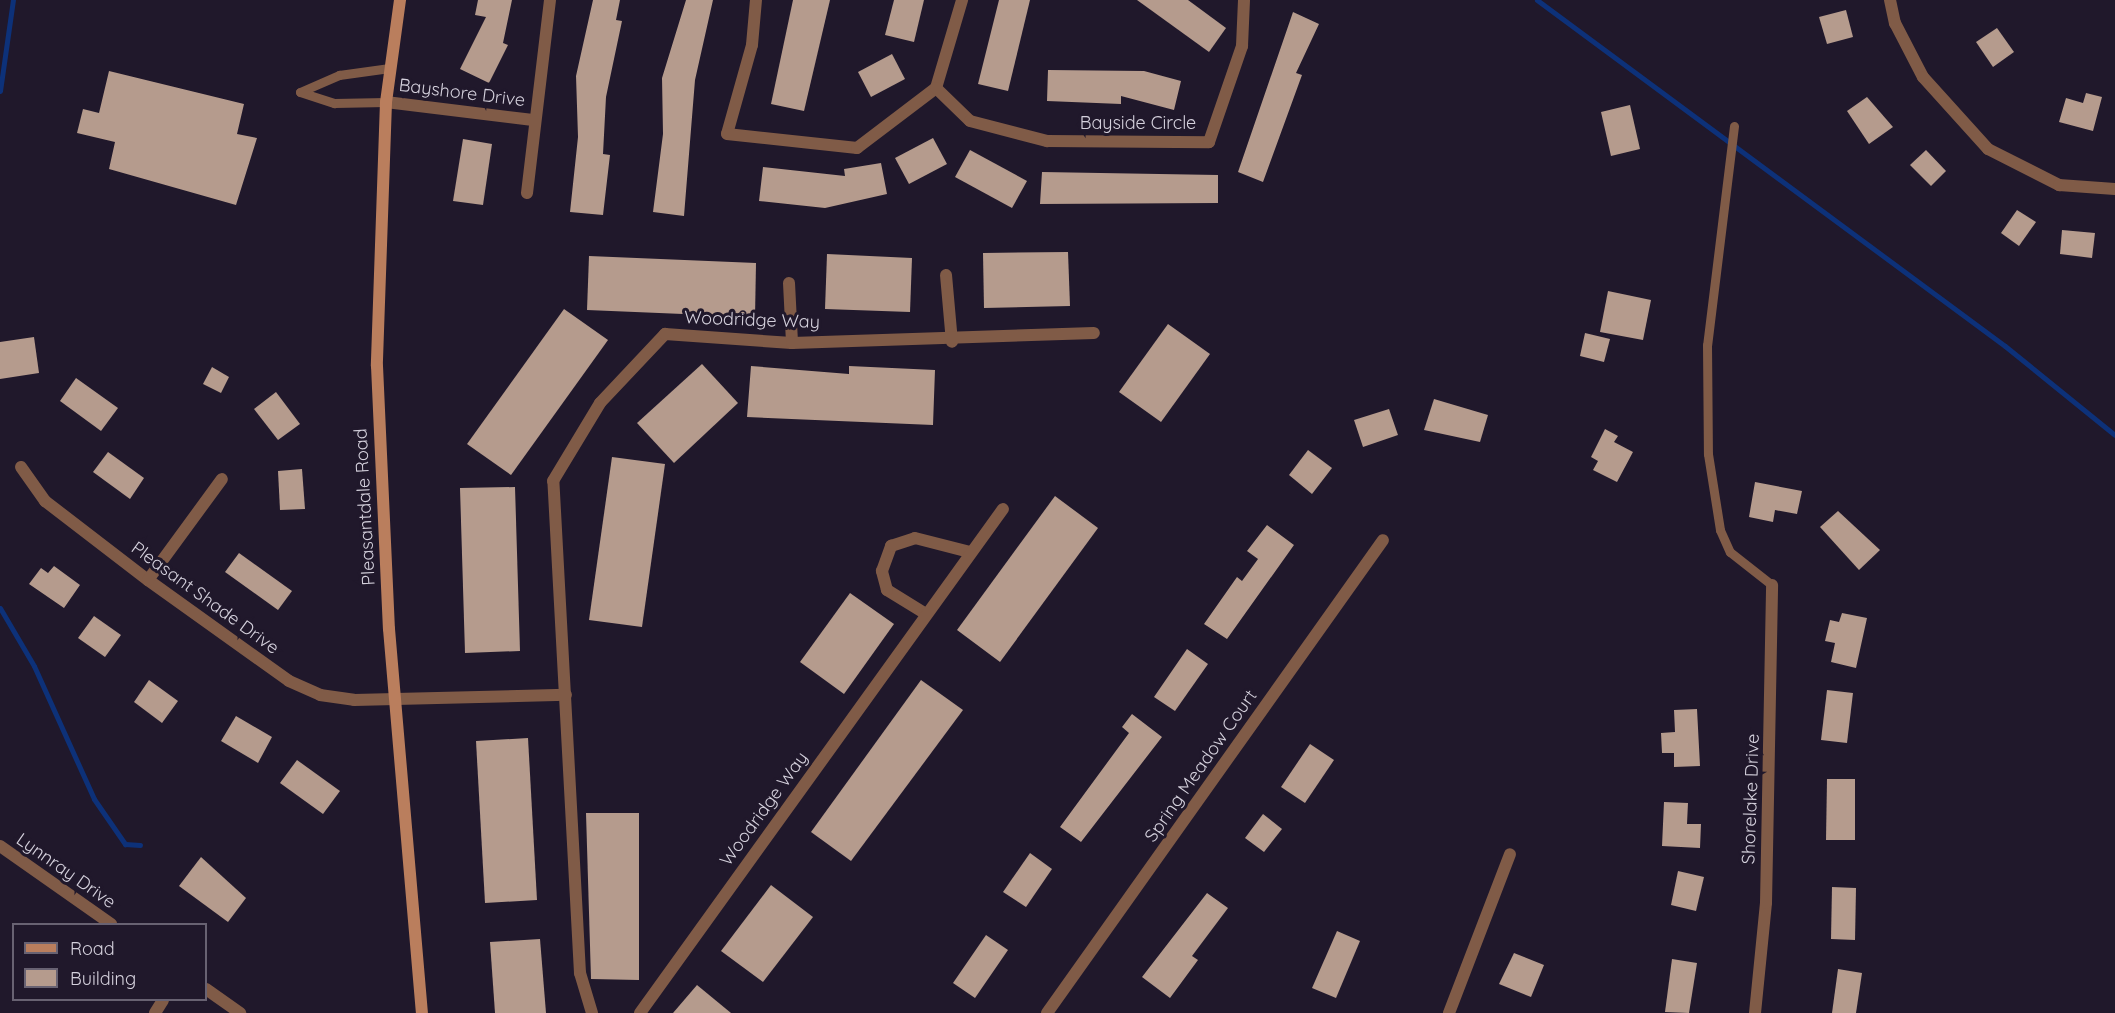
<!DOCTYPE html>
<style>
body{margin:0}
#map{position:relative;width:2115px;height:1013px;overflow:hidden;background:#20182b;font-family:Quicksand,sans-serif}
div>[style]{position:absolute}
.stream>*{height:5px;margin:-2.5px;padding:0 2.5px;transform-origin:2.5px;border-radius:2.5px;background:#0d3179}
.building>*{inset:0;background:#b59b8d}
.lane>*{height:9px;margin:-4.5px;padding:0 4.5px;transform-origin:4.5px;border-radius:4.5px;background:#805b47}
.street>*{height:12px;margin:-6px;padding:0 6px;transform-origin:6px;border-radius:6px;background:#805b47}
.secondary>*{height:12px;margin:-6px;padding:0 6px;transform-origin:6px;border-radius:6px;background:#ba7e5d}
span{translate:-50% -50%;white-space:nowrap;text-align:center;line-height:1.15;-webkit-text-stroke:6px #20182b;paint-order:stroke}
.street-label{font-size:18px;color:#d4d0dc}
.legend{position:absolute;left:12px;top:923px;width:195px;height:78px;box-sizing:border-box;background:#20182b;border:2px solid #686272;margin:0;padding:8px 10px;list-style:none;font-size:18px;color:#d4d0dc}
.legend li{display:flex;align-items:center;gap:12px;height:30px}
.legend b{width:30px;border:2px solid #686272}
</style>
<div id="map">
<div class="stream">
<div style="left:1537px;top:0;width:582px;rotate:36.48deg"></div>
<div style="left:2005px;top:346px;width:141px;rotate:39deg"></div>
<div style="left:0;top:91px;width:92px;rotate:-81.9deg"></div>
<div style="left:0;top:608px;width:67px;rotate:59.6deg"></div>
<div style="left:34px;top:666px;width:146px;rotate:65.7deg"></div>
<div style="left:94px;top:799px;width:55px;rotate:55.4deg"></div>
<div style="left:125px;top:844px;width:15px;rotate:4deg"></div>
</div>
<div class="building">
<div style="clip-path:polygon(478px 0,512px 0,503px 43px,508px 45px,489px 83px,460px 69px,486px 17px,475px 15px)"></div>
<div style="clip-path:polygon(593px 0,620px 0,616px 20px,622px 21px,606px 97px,603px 154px,610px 155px,603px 215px,570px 212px,578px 137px,576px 76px)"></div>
<div style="clip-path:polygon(686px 0,713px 0,695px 80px,684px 216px,653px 212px,663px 134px,662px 78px)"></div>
<div style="clip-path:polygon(793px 0,830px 0,804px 111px,771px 104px)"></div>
<div style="clip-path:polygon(894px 0,924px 0,914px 42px,885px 35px)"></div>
<div style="clip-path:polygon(999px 0,1030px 0,1008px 91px,978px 84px)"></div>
<div style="clip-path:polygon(1137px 0,1188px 0,1226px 28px,1209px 52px)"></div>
<div style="clip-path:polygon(1846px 10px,1853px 37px,1827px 44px,1819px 17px)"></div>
<div style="clip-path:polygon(1293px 12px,1319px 24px,1296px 73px,1302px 75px,1263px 182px,1238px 172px)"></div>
<div style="clip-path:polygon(1997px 28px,2014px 52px,1993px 67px,1976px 42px)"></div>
<div style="clip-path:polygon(892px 54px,905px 79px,871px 97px,858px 72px)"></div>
<div style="clip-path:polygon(1048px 70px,1144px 71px,1181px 81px,1174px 110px,1121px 96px,1121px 104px,1047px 101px)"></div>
<div style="clip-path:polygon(109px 71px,244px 104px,237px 134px,257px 138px,236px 205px,109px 169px,115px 142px,77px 133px,83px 109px,99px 113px)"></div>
<div style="clip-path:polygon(2086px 93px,2102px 97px,2093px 131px,2059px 122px,2066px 98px,2083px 103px)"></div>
<div style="clip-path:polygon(1867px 97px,1893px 127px,1869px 144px,1847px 111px)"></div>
<div style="clip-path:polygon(1630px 105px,1640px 149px,1611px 156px,1601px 112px)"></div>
<div style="clip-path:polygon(933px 138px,947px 164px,909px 184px,895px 158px)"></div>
<div style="clip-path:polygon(463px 139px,492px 144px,483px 205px,453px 201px)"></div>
<div style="clip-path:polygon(970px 150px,1027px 181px,1012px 208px,955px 177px)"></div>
<div style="clip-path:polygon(1926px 150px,1946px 171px,1931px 186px,1910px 165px)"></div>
<div style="clip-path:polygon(881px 163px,887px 194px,825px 208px,759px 201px,763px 167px,845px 176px,844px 169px)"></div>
<div style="clip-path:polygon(1042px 172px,1218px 175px,1218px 203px,1040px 204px)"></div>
<div style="clip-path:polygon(2017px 210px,2036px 222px,2019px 246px,2001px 233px)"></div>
<div style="clip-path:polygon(2062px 230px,2095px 233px,2092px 258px,2060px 254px)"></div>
<div style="clip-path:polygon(1068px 252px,1070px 306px,984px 308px,983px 253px)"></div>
<div style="clip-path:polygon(827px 254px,912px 258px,910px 312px,825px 309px)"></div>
<div style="clip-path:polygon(589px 256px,756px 263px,755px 317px,587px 310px)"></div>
<div style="clip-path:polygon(1608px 291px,1651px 300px,1643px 340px,1600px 332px)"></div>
<div style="clip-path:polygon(564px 309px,608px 340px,511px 475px,467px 444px)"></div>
<div style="clip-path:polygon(1168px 324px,1210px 354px,1161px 422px,1119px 392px)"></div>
<div style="clip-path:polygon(1585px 333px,1610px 339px,1604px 362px,1580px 356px)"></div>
<div style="clip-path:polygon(34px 337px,39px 373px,0 379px,0 342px)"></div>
<div style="clip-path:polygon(702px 364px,738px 403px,674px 463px,637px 423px)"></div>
<div style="clip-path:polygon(751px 366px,849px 374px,849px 366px,935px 370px,933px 425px,747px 417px)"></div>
<div style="clip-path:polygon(212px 367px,229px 377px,221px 393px,203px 384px)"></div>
<div style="clip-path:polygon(76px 378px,118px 408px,101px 431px,60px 401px)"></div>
<div style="clip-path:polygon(276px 392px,300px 424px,278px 440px,254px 409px)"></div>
<div style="clip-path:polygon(1434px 399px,1488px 415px,1480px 442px,1424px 430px)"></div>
<div style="clip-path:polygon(1389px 409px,1398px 435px,1363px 447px,1354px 420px)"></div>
<div style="clip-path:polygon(1605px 429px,1618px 436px,1614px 442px,1633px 452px,1617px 482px,1593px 470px,1598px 461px,1591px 457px)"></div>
<div style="clip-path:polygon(1308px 450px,1332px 468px,1312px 494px,1289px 475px)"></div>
<div style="clip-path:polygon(108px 452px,144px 478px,130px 499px,93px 472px)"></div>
<div style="clip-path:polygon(612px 457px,665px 464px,642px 627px,589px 620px)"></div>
<div style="clip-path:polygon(302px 469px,305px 509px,280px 510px,278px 471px)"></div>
<div style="clip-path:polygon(1755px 482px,1802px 491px,1797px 514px,1775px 510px,1773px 522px,1749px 517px)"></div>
<div style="clip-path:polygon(515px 487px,520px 651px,465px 653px,460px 488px)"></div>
<div style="clip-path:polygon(1055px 496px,1098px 528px,1000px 662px,957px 630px)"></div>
<div style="clip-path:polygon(1838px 511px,1880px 550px,1859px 570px,1820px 527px)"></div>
<div style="clip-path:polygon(1267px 525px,1294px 545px,1227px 639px,1204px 624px,1237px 577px,1242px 581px,1258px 559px,1247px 551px)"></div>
<div style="clip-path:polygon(239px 553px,292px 591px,278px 610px,225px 572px)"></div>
<div style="clip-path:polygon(54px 566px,80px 585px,64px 608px,29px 584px,41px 568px,48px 573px)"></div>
<div style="clip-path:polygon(850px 593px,894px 624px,844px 694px,800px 662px)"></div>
<div style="clip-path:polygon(1842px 613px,1867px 618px,1856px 668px,1831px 662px,1835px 643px,1825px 641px,1830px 620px,1839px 622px)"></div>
<div style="clip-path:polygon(94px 616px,121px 635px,105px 657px,78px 638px)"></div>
<div style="clip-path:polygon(1187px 649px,1208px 664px,1175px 711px,1154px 697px)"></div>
<div style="clip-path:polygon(149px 680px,178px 701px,162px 723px,134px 702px)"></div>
<div style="clip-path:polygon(921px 680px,963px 710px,851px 861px,811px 832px)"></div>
<div style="clip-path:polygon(1827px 690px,1853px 693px,1847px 743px,1821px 740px)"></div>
<div style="clip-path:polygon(1697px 709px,1700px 766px,1674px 767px,1674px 753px,1662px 753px,1661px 733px,1675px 732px,1674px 710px)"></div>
<div style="clip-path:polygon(1132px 714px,1162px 737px,1081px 842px,1060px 827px,1129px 733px,1122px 727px)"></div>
<div style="clip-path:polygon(236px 716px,272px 737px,258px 763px,221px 741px)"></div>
<div style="clip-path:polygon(528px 738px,537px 900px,485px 903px,476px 741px)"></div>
<div style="clip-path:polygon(1310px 744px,1334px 760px,1305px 803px,1281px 787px)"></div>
<div style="clip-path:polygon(297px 760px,340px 791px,323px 814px,280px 783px)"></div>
<div style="clip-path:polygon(1827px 779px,1855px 779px,1855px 840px,1826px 840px)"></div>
<div style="clip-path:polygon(1664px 802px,1688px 803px,1687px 824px,1701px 824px,1700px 848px,1662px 846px)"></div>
<div style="clip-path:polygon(586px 813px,639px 813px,639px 980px,591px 979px)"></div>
<div style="clip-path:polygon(1263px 814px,1282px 829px,1264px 852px,1245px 838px)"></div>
<div style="clip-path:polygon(1030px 853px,1052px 869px,1026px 907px,1003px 892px)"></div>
<div style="clip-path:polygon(201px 857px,246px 898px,228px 922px,179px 886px)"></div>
<div style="clip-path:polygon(1678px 871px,1704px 877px,1696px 911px,1671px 905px)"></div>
<div style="clip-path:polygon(771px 885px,813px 917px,763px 982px,721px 951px)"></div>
<div style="clip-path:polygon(1832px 887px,1856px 888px,1855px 940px,1831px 939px)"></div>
<div style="clip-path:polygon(1207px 893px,1228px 908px,1192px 956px,1198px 960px,1170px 998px,1142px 977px)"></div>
<div style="clip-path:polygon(1337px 931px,1360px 941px,1336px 998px,1312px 988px)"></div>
<div style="clip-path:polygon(986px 935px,1008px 950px,975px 998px,953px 983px)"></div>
<div style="clip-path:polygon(540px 939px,546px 1013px,495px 1013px,490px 942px)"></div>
<div style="clip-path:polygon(1514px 953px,1544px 965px,1531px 997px,1499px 984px)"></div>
<div style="clip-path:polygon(1672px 959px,1697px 963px,1689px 1013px,1665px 1012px)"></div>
<div style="clip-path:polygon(1838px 969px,1862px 973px,1856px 1013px,1832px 1013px)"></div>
<div style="clip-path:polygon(697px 985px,731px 1013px,673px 1013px)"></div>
</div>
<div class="lane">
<div style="left:300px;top:92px;width:43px;rotate:-23.6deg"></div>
<div style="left:339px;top:75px;width:51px;rotate:-7.8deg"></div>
<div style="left:300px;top:92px;width:36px;rotate:18deg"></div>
<div style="left:334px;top:103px;width:52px;rotate:-1.1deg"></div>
<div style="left:1734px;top:126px;width:221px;rotate:97deg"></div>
<div style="left:1707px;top:345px;width:109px;rotate:89.5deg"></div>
<div style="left:1708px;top:454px;width:77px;rotate:81deg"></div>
<div style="left:1720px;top:530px;width:24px;rotate:66deg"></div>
<div style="left:1730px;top:552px;width:53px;rotate:38.2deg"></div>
</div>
<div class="street">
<div style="left:756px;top:0;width:45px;rotate:95.1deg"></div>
<div style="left:752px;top:45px;width:92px;rotate:105.7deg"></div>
<div style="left:727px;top:134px;width:131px;rotate:6.1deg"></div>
<div style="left:857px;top:148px;width:99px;rotate:-37.2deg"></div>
<div style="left:936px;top:88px;width:92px;rotate:-73.5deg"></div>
<div style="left:1890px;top:0;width:24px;rotate:78deg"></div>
<div style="left:1895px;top:23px;width:61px;rotate:62.6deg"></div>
<div style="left:1923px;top:77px;width:97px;rotate:47.9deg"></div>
<div style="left:1988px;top:149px;width:80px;rotate:26.9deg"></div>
<div style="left:2059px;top:185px;width:56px;rotate:4.1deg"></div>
<div style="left:936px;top:88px;width:47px;rotate:44.1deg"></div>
<div style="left:970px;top:121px;width:80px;rotate:14.6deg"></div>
<div style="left:1047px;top:141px;width:162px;rotate:0.4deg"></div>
<div style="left:1209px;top:142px;width:102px;rotate:-71deg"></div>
<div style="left:1242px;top:46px;width:46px;rotate:-87.5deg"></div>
<div style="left:386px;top:102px;width:148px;rotate:7deg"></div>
<div style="left:527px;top:193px;width:194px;rotate:-83.2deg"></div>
<div style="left:946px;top:275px;width:67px;rotate:84.9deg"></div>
<div style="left:789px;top:283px;width:60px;rotate:87.1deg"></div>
<div style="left:21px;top:467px;width:42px;rotate:54.8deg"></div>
<div style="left:45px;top:501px;width:130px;rotate:37.5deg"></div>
<div style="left:148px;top:580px;width:173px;rotate:35.6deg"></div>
<div style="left:289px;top:681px;width:34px;rotate:24deg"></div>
<div style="left:320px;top:695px;width:34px;rotate:8deg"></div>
<div style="left:354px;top:700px;width:212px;rotate:-1.4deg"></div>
<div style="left:148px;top:580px;width:125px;rotate:-53.8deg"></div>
<div style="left:926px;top:614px;width:46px;rotate:-148.4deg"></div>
<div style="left:887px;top:590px;width:20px;rotate:-105deg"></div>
<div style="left:882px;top:571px;width:27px;rotate:-70deg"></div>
<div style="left:891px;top:546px;width:25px;rotate:-18deg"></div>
<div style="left:915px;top:538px;width:57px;rotate:14.3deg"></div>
<div style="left:0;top:846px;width:136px;rotate:35.1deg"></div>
<div style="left:206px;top:989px;width:42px;rotate:35.2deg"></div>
<div style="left:155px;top:1013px;width:15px;rotate:-58deg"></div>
<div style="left:592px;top:1013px;width:42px;rotate:-106.7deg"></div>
<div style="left:580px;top:973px;width:493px;rotate:-93.1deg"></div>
<div style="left:553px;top:481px;width:91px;rotate:-58.9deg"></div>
<div style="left:600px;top:403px;width:95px;rotate:-46.7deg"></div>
<div style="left:665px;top:334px;width:127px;rotate:4.1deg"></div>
<div style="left:792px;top:343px;width:302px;rotate:-1.9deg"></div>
<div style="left:640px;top:1013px;width:621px;rotate:-54.24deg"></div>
<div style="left:1047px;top:1013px;width:580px;rotate:-54.61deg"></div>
<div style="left:1449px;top:1013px;width:170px;rotate:-69deg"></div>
<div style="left:1755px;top:1013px;width:111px;rotate:-84.3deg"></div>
<div style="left:1766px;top:903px;width:318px;rotate:-88.9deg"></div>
</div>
<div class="secondary">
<div style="left:400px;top:0;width:103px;rotate:97.8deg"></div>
<div style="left:386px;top:102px;width:264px;rotate:92deg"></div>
<div style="left:377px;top:366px;width:263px;rotate:87.4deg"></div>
<div style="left:389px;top:629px;width:385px;rotate:85.1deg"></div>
</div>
<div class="street-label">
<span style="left:462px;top:93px;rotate:7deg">Bayshore Drive</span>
<span style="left:1138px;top:123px">Bayside Circle</span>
<span style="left:752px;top:320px;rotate:2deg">Woodridge Way</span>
<span style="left:365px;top:507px;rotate:-93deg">Pleasantdale Road</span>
<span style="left:205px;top:598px;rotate:36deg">Pleasant Shade Drive</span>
<span style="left:1201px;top:766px;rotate:-55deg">Spring Meadow Court</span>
<span style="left:1751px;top:799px;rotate:-88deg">Shorelake Drive</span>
<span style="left:764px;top:809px;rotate:-54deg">Woodridge Way</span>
<span style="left:66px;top:871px;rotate:35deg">Lynnray Drive</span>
</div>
<ul class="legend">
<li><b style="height:8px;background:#ba7e5d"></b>Road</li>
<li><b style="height:16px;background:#b59b8d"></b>Building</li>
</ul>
</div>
